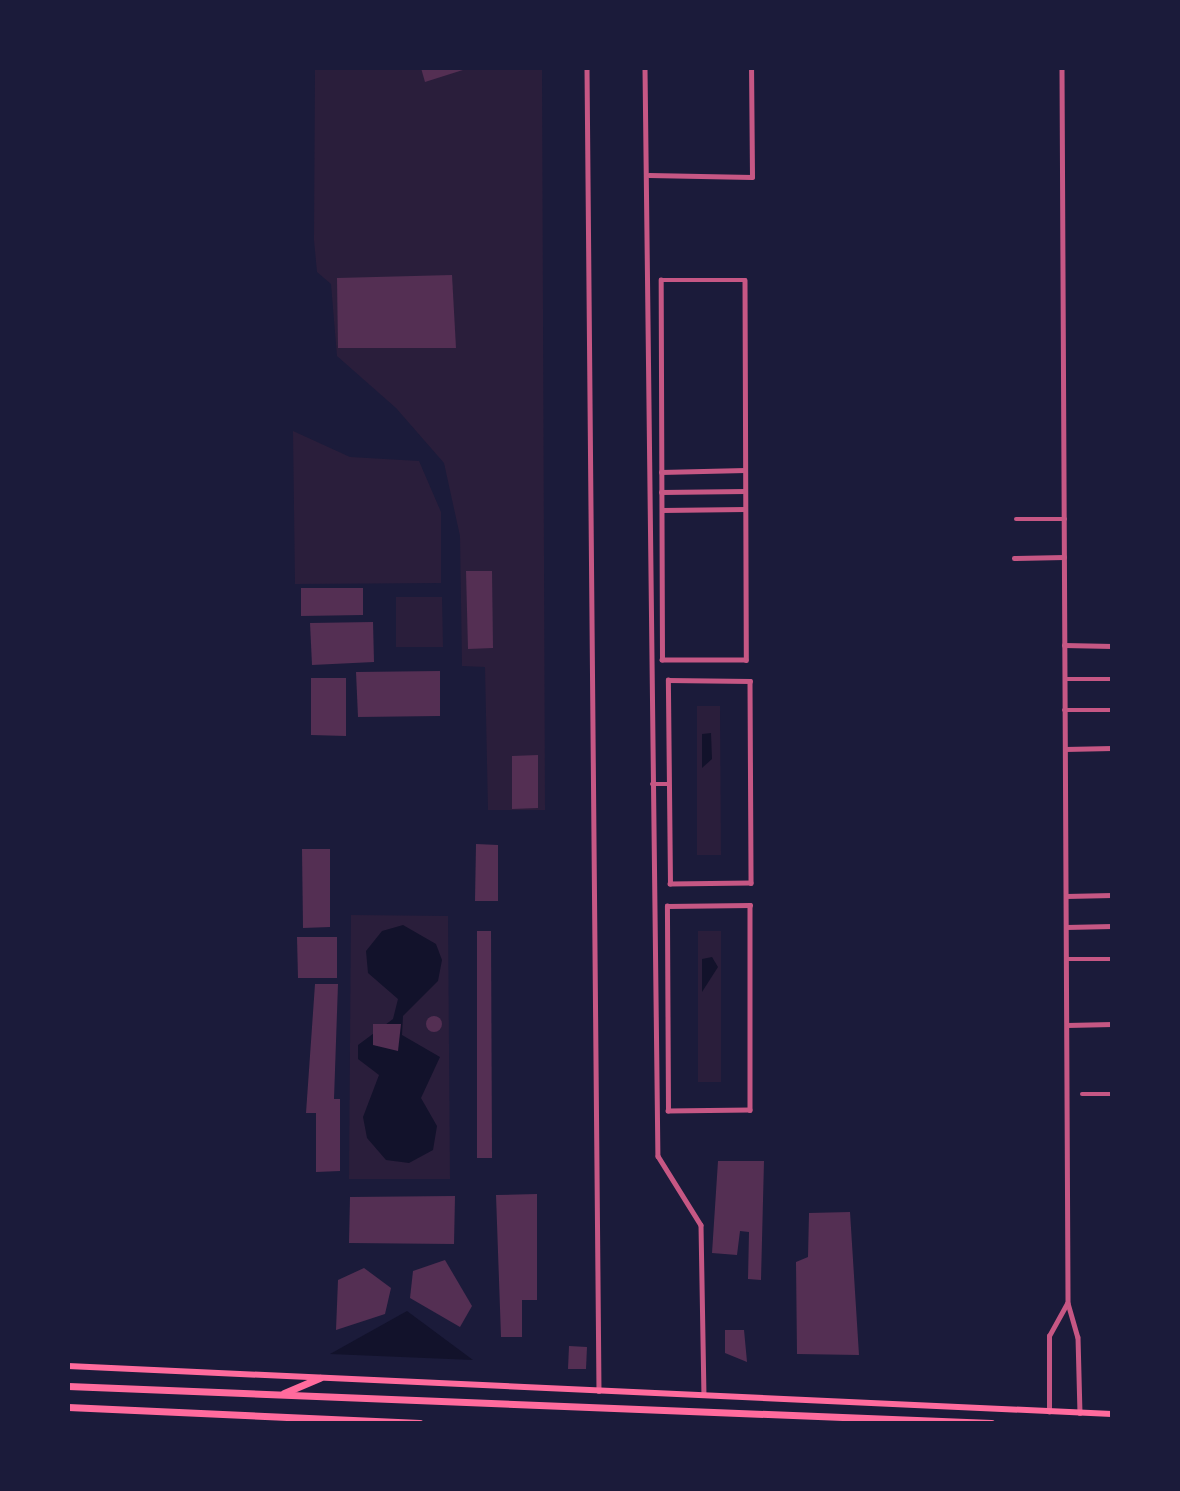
<!DOCTYPE html>
<style>
body{margin:0}
#map{position:relative;width:1180px;height:1491px;overflow:hidden;background:#1b1b3a;font-family:"Fira Sans",sans-serif}
div>[style]{position:absolute}
.green>*{inset:0;background:#2a1e3b}
.water>*{inset:0;background:#12122b}
.building>*{inset:0;background:#542f53}
.round{border-radius:50%}
.minor>*{height:4.5px;margin:-2.25px;padding:0 2.25px;transform-origin:2.25px;border-radius:2.25px;background:#c65784}
.secondary>*{height:6px;margin:-3px;padding:0 3px;transform-origin:3px;border-radius:3px;background:#ff6b9d}
.trunk>*{height:7px;margin:-3.5px;padding:0 3.5px;transform-origin:3.5px;border-radius:3.5px;background:#ff6b9d}
span{translate:-50% -50%;white-space:nowrap;text-align:center;line-height:1.15;-webkit-text-stroke:5px #1b1b3a;paint-order:stroke}
.frame{position:absolute;inset:0;border:70px solid #1b1b3a;pointer-events:none}
</style>
<div id="map">
<div class="green">
<div style="clip-path:polygon(315px 68px,542px 68px,545px 810px,488px 810px,485px 667px,462px 666px,460px 536px,444px 463px,396px 408px,337px 356px,331px 284px,317px 272px,314px 240px)"></div>
<div style="clip-path:polygon(293px 431px,350px 457px,419px 461px,441px 512px,441px 583px,295px 584px)"></div>
<div style="clip-path:polygon(396px 597px,442px 597px,443px 647px,396px 647px)"></div>
<div style="clip-path:polygon(697px 706px,720px 706px,721px 855px,697px 855px)"></div>
<div style="clip-path:polygon(351px 915px,448px 916px,450px 1179px,349px 1179px)"></div>
<div style="clip-path:polygon(698px 931px,721px 931px,721px 1082px,698px 1082px)"></div>
</div>
<div class="water">
<div style="clip-path:polygon(711px 733px,712px 759px,702px 768px,702px 734px)"></div>
<div style="clip-path:polygon(403px 925px,436px 944px,442px 960px,438px 981px,403px 1016px,402px 1035px,440px 1057px,421px 1098px,437px 1126px,433px 1150px,409px 1163px,386px 1160px,367px 1138px,363px 1117px,379px 1075px,358px 1059px,358px 1045px,393px 1019px,398px 999px,368px 973px,366px 951px,382px 931px)"></div>
<div style="clip-path:polygon(712px 957px,718px 967px,702px 992px,702px 959px)"></div>
<div style="clip-path:polygon(407px 1311px,473px 1360px,330px 1354px)"></div>
</div>
<div class="building">
<div style="clip-path:polygon(421px 68px,466px 68px,466px 69px,425px 82px)"></div>
<div style="clip-path:polygon(452px 275px,456px 348px,338px 348px,337px 278px)"></div>
<div style="clip-path:polygon(466px 571px,492px 571px,493px 648px,468px 649px)"></div>
<div style="clip-path:polygon(301px 588px,363px 588px,363px 615px,301px 616px)"></div>
<div style="clip-path:polygon(373px 622px,374px 662px,312px 665px,310px 623px)"></div>
<div style="clip-path:polygon(440px 671px,440px 716px,358px 717px,356px 672px)"></div>
<div style="clip-path:polygon(311px 678px,346px 678px,346px 736px,311px 735px)"></div>
<div style="clip-path:polygon(538px 755px,538px 808px,512px 809px,512px 756px)"></div>
<div style="clip-path:polygon(476px 844px,498px 845px,498px 901px,475px 901px)"></div>
<div style="clip-path:polygon(302px 849px,330px 849px,330px 927px,303px 928px)"></div>
<div style="clip-path:polygon(477px 931px,491px 931px,492px 1158px,477px 1158px)"></div>
<div style="clip-path:polygon(297px 937px,337px 937px,337px 978px,298px 978px)"></div>
<div style="clip-path:polygon(315px 984px,338px 984px,334px 1099px,340px 1099px,340px 1171px,316px 1172px,316px 1113px,306px 1113px)"></div>
<div class="round" style="left:426px;top:1016px;width:16px;height:16px"></div>
<div style="clip-path:polygon(373px 1024px,401px 1024px,398px 1051px,373px 1045px)"></div>
<div style="clip-path:polygon(718px 1161px,764px 1161px,761px 1280px,748px 1279px,749px 1232px,740px 1231px,737px 1255px,712px 1253px)"></div>
<div style="clip-path:polygon(537px 1194px,537px 1300px,522px 1300px,522px 1337px,501px 1337px,496px 1195px)"></div>
<div style="clip-path:polygon(455px 1196px,454px 1244px,349px 1243px,350px 1197px)"></div>
<div style="clip-path:polygon(850px 1212px,859px 1355px,797px 1354px,796px 1262px,808px 1257px,809px 1213px)"></div>
<div style="clip-path:polygon(445px 1260px,472px 1306px,460px 1327px,410px 1298px,413px 1271px)"></div>
<div style="clip-path:polygon(364px 1268px,391px 1288px,385px 1314px,336px 1330px,338px 1280px)"></div>
<div style="clip-path:polygon(725px 1330px,744px 1330px,747px 1362px,725px 1353px)"></div>
<div style="clip-path:polygon(569px 1346px,587px 1347px,586px 1369px,568px 1369px)"></div>
</div>
<div class="minor">
<div style="left:587px;top:68px;width:1323px;rotate:89.48deg"></div>
<div style="left:645px;top:68px;width:1088px;rotate:89.32deg"></div>
<div style="left:658px;top:1156px;width:81px;rotate:58.1deg"></div>
<div style="left:701px;top:1225px;width:170px;rotate:89deg"></div>
<div style="left:1062px;top:68px;width:1235px;rotate:89.72deg"></div>
<div style="left:1068px;top:1303px;width:35px;rotate:74deg"></div>
<div style="left:1078px;top:1337px;width:76px;rotate:88.5deg"></div>
<div style="left:649px;top:175px;width:103px;rotate:1.1deg"></div>
<div style="left:752px;top:177px;width:109px;rotate:-90.5deg"></div>
<div style="left:661px;top:280px;width:84px"></div>
<div style="left:745px;top:280px;width:380px;rotate:89.8deg"></div>
<div style="left:746px;top:660px;width:84px;rotate:180deg"></div>
<div style="left:662px;top:660px;width:380px;rotate:-90.2deg"></div>
<div style="left:661px;top:472px;width:84px;rotate:-1.4deg"></div>
<div style="left:661px;top:492px;width:84px;rotate:-0.7deg"></div>
<div style="left:662px;top:510px;width:83px;rotate:-0.7deg"></div>
<div style="left:1016px;top:519px;width:49px"></div>
<div style="left:1014px;top:558px;width:50px;rotate:-1.1deg"></div>
<div style="left:1064px;top:645px;width:48px;rotate:1.2deg"></div>
<div style="left:1065px;top:679px;width:47px"></div>
<div style="left:668px;top:680px;width:82px;rotate:0.7deg"></div>
<div style="left:750px;top:681px;width:202px;rotate:89.7deg"></div>
<div style="left:751px;top:883px;width:81px;rotate:179.3deg"></div>
<div style="left:670px;top:884px;width:204px;rotate:-90.6deg"></div>
<div style="left:1064px;top:710px;width:48px"></div>
<div style="left:1065px;top:749px;width:47px;rotate:-1.2deg"></div>
<div style="left:652px;top:784px;width:16px"></div>
<div style="left:1066px;top:896px;width:46px;rotate:-1.2deg"></div>
<div style="left:750px;top:905px;width:205px;rotate:90deg"></div>
<div style="left:750px;top:1110px;width:82px;rotate:179.3deg"></div>
<div style="left:668px;top:1111px;width:205px;rotate:-90.3deg"></div>
<div style="left:667px;top:906px;width:83px;rotate:-0.7deg"></div>
<div style="left:1066px;top:927px;width:46px;rotate:-1.2deg"></div>
<div style="left:1066px;top:959px;width:46px"></div>
<div style="left:1067px;top:1025px;width:45px;rotate:-1.3deg"></div>
<div style="left:1082px;top:1094px;width:30px"></div>
<div style="left:1049px;top:1412px;width:76px;rotate:-90deg"></div>
<div style="left:1049px;top:1336px;width:37px;rotate:-61deg"></div>
</div>
<div class="secondary">
<div style="left:68px;top:1366px;width:1045px;rotate:2.63deg"></div>
</div>
<div class="trunk">
<div style="left:68px;top:1386px;width:924px;rotate:2.3deg"></div>
<div style="left:284px;top:1393px;width:39px;rotate:-23deg"></div>
<div style="left:68px;top:1407px;width:352px;rotate:2.6deg"></div>
</div>
<div class="frame"></div>
</div>
